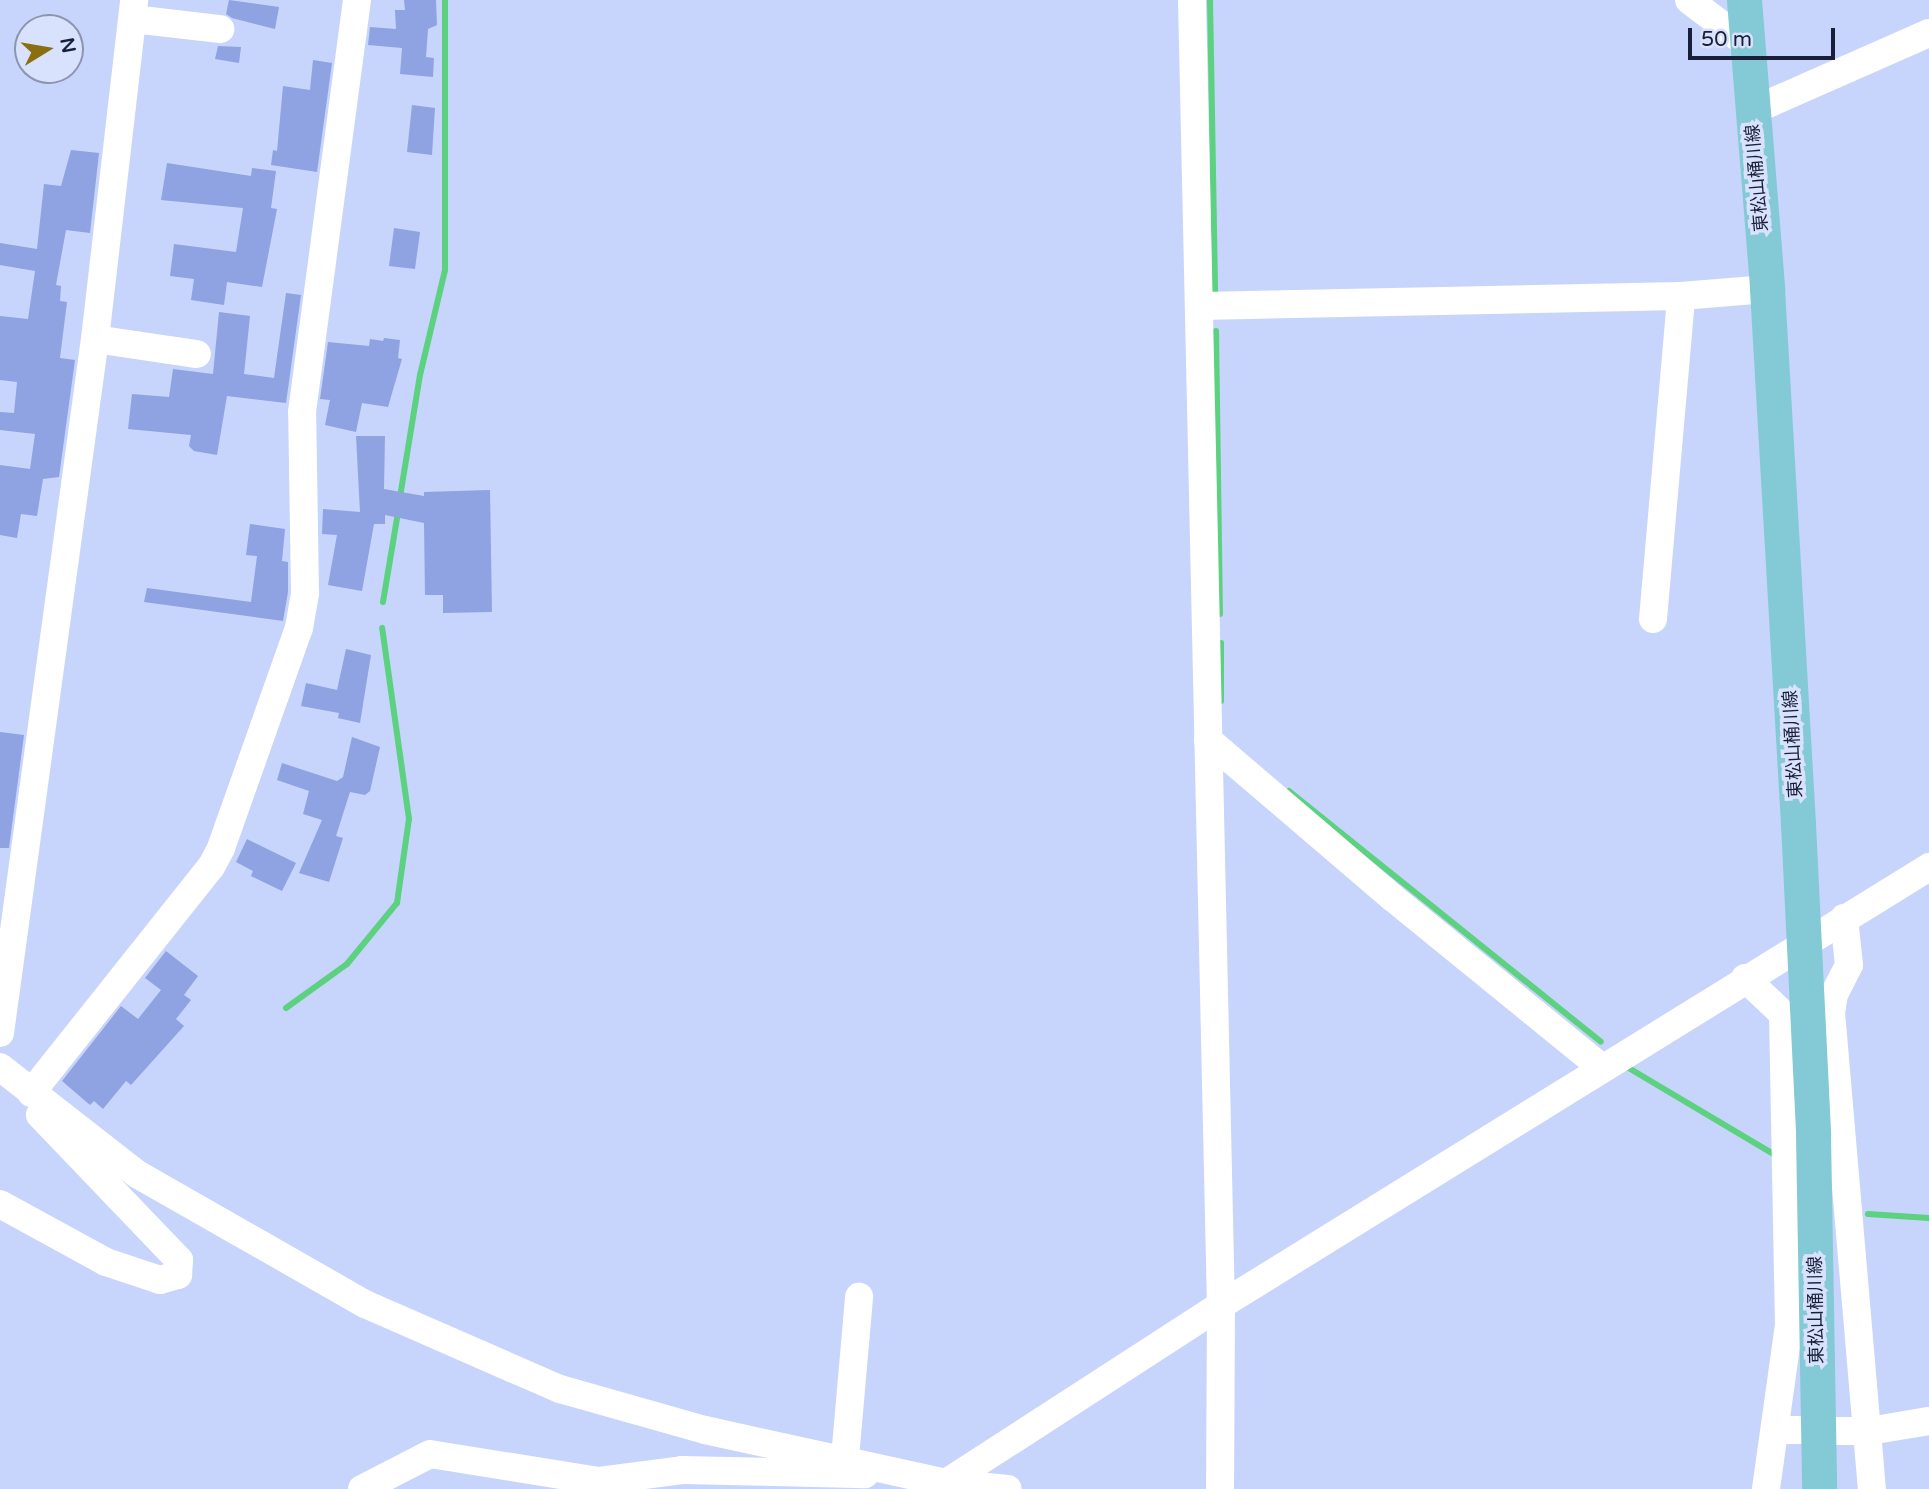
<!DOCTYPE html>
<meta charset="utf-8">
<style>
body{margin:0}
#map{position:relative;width:1929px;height:1489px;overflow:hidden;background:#c7d4fc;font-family:"Varela Round","Noto Sans JP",sans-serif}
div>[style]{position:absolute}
.stream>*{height:6px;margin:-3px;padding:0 3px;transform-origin:3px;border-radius:3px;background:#5cd180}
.building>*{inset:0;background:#8fa2e2}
.minor>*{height:28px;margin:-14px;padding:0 14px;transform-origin:14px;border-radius:14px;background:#fff}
.major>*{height:35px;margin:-17.5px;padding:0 17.5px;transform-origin:17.5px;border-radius:17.5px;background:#83cad6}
span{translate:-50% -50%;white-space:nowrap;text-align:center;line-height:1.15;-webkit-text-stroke:7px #d9e2fd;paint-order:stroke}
.street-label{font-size:18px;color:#191f38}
.north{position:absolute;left:14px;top:14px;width:70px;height:70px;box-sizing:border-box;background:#d9e2fd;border:2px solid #8c94ae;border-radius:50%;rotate:79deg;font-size:19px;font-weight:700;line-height:28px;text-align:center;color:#191f38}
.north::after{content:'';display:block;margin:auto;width:24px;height:32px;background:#896f10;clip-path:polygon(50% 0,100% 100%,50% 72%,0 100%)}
.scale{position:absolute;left:1688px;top:28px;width:147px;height:32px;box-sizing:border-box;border:4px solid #191f38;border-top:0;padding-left:9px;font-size:21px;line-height:24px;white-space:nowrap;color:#191f38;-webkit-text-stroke:5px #d9e2fd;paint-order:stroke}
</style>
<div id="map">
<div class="stream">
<div style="left:1210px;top:0;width:298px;rotate:89deg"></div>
<div style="left:1216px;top:331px;width:283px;rotate:89.2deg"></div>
<div style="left:400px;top:497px;width:124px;rotate:-80.7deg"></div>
<div style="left:420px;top:375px;width:108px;rotate:-76.6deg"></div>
<div style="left:445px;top:270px;width:270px;rotate:-90deg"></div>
<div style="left:383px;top:602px;width:91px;rotate:-80.5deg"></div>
<div style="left:1221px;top:643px;width:58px;rotate:90deg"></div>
<div style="left:1289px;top:791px;width:400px;rotate:38.8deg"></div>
<div style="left:286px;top:1008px;width:75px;rotate:-35.8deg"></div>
<div style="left:347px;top:964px;width:79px;rotate:-50.7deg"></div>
<div style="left:397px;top:903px;width:85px;rotate:-81.9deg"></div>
<div style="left:409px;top:819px;width:193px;rotate:-98deg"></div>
<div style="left:1627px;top:1067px;width:172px;rotate:30.7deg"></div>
<div style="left:1868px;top:1214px;width:61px;rotate:3.8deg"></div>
</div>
<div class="building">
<div style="clip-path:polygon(229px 0,279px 7px,275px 29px,232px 18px,226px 14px)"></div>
<div style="clip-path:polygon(404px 0,436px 0,437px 25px,428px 29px,426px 57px,434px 58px,433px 77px,400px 74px,402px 48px,368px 45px,370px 27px,396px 29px,395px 10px,405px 10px)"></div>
<div style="clip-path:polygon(218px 46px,241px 47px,239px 63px,215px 59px)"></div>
<div style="clip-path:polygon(313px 60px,332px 63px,317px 172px,271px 165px,273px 150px,277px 151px,283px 86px,310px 90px)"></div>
<div style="clip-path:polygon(412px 105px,435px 108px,432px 155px,407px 152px)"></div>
<div style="clip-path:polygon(71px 150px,99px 153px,90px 233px,66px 230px,56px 285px,61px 286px,60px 301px,67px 302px,60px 358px,75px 360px,59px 477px,43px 479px,37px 516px,21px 514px,17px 538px,0 535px,0 465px,30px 469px,35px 434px,0 430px,0 412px,14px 413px,17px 382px,0 380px,0 316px,28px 319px,35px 271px,0 265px,0 243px,37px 249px,44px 184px,61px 186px)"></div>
<div style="clip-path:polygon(167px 163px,251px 176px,252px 168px,276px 171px,271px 208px,277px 209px,262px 287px,227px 282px,224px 305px,191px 300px,194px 279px,170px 276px,174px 244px,236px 252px,243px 208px,161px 200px)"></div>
<div style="clip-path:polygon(394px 228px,420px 232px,415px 269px,389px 266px)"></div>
<div style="clip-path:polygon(286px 293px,301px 295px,286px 403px,227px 396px,217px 455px,194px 451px,189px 446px,191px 435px,128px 429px,132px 394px,169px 397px,173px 369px,213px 374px,219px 312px,250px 316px,244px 374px,274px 378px)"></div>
<div style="clip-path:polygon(384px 338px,400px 340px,398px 358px,402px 359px,388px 407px,362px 403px,356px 432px,325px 425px,330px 400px,320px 399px,328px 342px,369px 346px,370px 339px,383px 341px)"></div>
<div style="clip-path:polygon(356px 436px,385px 436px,384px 489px,424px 496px,424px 492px,490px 490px,492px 612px,443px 613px,443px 595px,425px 595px,424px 523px,385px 515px,385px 524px,374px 524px,362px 591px,328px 585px,337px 535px,322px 534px,323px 509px,360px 512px)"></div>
<div style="clip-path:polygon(250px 524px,285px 529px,282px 561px,288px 562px,288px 592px,283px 621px,144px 602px,147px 588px,251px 602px,257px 556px,246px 555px)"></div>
<div style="clip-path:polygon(346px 649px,371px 655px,360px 723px,338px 718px,339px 713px,301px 706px,306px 683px,337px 690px)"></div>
<div style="clip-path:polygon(0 732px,24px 735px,9px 848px,0 848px)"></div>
<div style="clip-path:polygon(352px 737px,380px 747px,370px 791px,365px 795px,350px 792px,336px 836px,343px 838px,329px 882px,299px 873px,322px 820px,303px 814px,309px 791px,277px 780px,282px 763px,337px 781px,343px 777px)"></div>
<div style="clip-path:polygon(247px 839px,296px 863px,282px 891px,251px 876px,253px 871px,236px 862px)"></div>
<div style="clip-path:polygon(166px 951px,198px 976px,184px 995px,191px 1000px,176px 1019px,184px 1026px,131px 1085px,126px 1081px,103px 1109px,94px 1101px,90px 1105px,62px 1081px,121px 1006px,138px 1019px,161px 990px,145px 978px)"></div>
</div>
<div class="minor">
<div style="left:1192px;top:0;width:1305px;rotate:88.73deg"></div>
<div style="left:1221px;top:1305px;width:184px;rotate:90.3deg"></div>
<div style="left:1689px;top:0;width:73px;rotate:37.2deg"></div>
<div style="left:133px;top:19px;width:88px;rotate:6.6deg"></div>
<div style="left:1752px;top:111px;width:193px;rotate:-23.8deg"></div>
<div style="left:1202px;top:306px;width:479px;rotate:-1.2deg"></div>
<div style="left:1681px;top:296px;width:86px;rotate:-4.7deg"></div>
<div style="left:95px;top:339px;width:103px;rotate:8.4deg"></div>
<div style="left:1653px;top:619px;width:324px;rotate:-85deg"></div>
<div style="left:1208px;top:740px;width:243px;rotate:40.5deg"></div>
<div style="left:1393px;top:898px;width:268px;rotate:39.1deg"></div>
<div style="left:1844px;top:918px;width:47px;rotate:83.9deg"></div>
<div style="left:1849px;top:965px;width:33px;rotate:117deg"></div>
<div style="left:1834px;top:994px;width:18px;rotate:99deg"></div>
<div style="left:1831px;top:1012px;width:479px;rotate:85.1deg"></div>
<div style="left:1745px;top:978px;width:52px;rotate:43.5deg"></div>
<div style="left:1783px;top:1014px;width:311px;rotate:88.9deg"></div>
<div style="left:1789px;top:1325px;width:166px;rotate:98deg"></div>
<div style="left:0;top:1033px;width:700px;rotate:-82.21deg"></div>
<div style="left:95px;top:339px;width:341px;rotate:-83.4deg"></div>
<div style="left:0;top:1067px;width:174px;rotate:38deg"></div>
<div style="left:137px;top:1174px;width:262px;rotate:29.7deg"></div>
<div style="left:365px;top:1304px;width:213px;rotate:23.6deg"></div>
<div style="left:560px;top:1389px;width:151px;rotate:15.8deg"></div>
<div style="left:705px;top:1430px;width:247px;rotate:12.4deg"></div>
<div style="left:946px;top:1483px;width:62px;rotate:5.5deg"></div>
<div style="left:31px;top:1093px;width:289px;rotate:-51.5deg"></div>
<div style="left:211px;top:867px;width:21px;rotate:-62deg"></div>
<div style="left:221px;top:848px;width:233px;rotate:-70.5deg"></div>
<div style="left:299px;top:628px;width:36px;rotate:-80deg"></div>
<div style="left:305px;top:593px;width:181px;rotate:-90.9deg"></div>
<div style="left:302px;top:412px;width:416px;rotate:-82.4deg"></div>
<div style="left:0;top:1204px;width:121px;rotate:28.7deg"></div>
<div style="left:106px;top:1262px;width:57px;rotate:18.4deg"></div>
<div style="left:160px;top:1280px;width:19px;rotate:-16deg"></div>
<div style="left:178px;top:1275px;width:15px;rotate:-86deg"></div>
<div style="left:179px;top:1260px;width:201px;rotate:-133.8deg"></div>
<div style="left:1775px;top:1430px;width:25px"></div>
<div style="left:1835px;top:1431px;width:34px"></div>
<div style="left:1869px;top:1431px;width:61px;rotate:-9.5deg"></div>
<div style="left:845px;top:1458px;width:162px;rotate:-85deg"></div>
<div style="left:946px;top:1483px;width:328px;rotate:-32.9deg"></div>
<div style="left:1221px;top:1305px;width:833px;rotate:-31.74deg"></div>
<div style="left:362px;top:1489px;width:76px;rotate:-27.2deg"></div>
<div style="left:430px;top:1454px;width:171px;rotate:9.1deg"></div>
<div style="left:599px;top:1481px;width:84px;rotate:-7.5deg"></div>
<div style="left:682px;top:1470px;width:183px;rotate:1.3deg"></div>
</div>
<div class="major">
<div style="left:1744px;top:0;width:290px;rotate:85.4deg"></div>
<div style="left:1767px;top:289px;width:536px;rotate:86.68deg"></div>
<div style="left:1798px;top:824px;width:311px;rotate:87.2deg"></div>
<div style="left:1813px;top:1135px;width:354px;rotate:89deg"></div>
</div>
<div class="street-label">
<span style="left:1757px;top:178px;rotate:-95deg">東松山桶川線</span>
<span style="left:1793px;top:744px;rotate:-93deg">東松山桶川線</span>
<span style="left:1816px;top:1310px;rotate:-91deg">東松山桶川線</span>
</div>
<div class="north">N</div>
<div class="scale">50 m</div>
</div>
